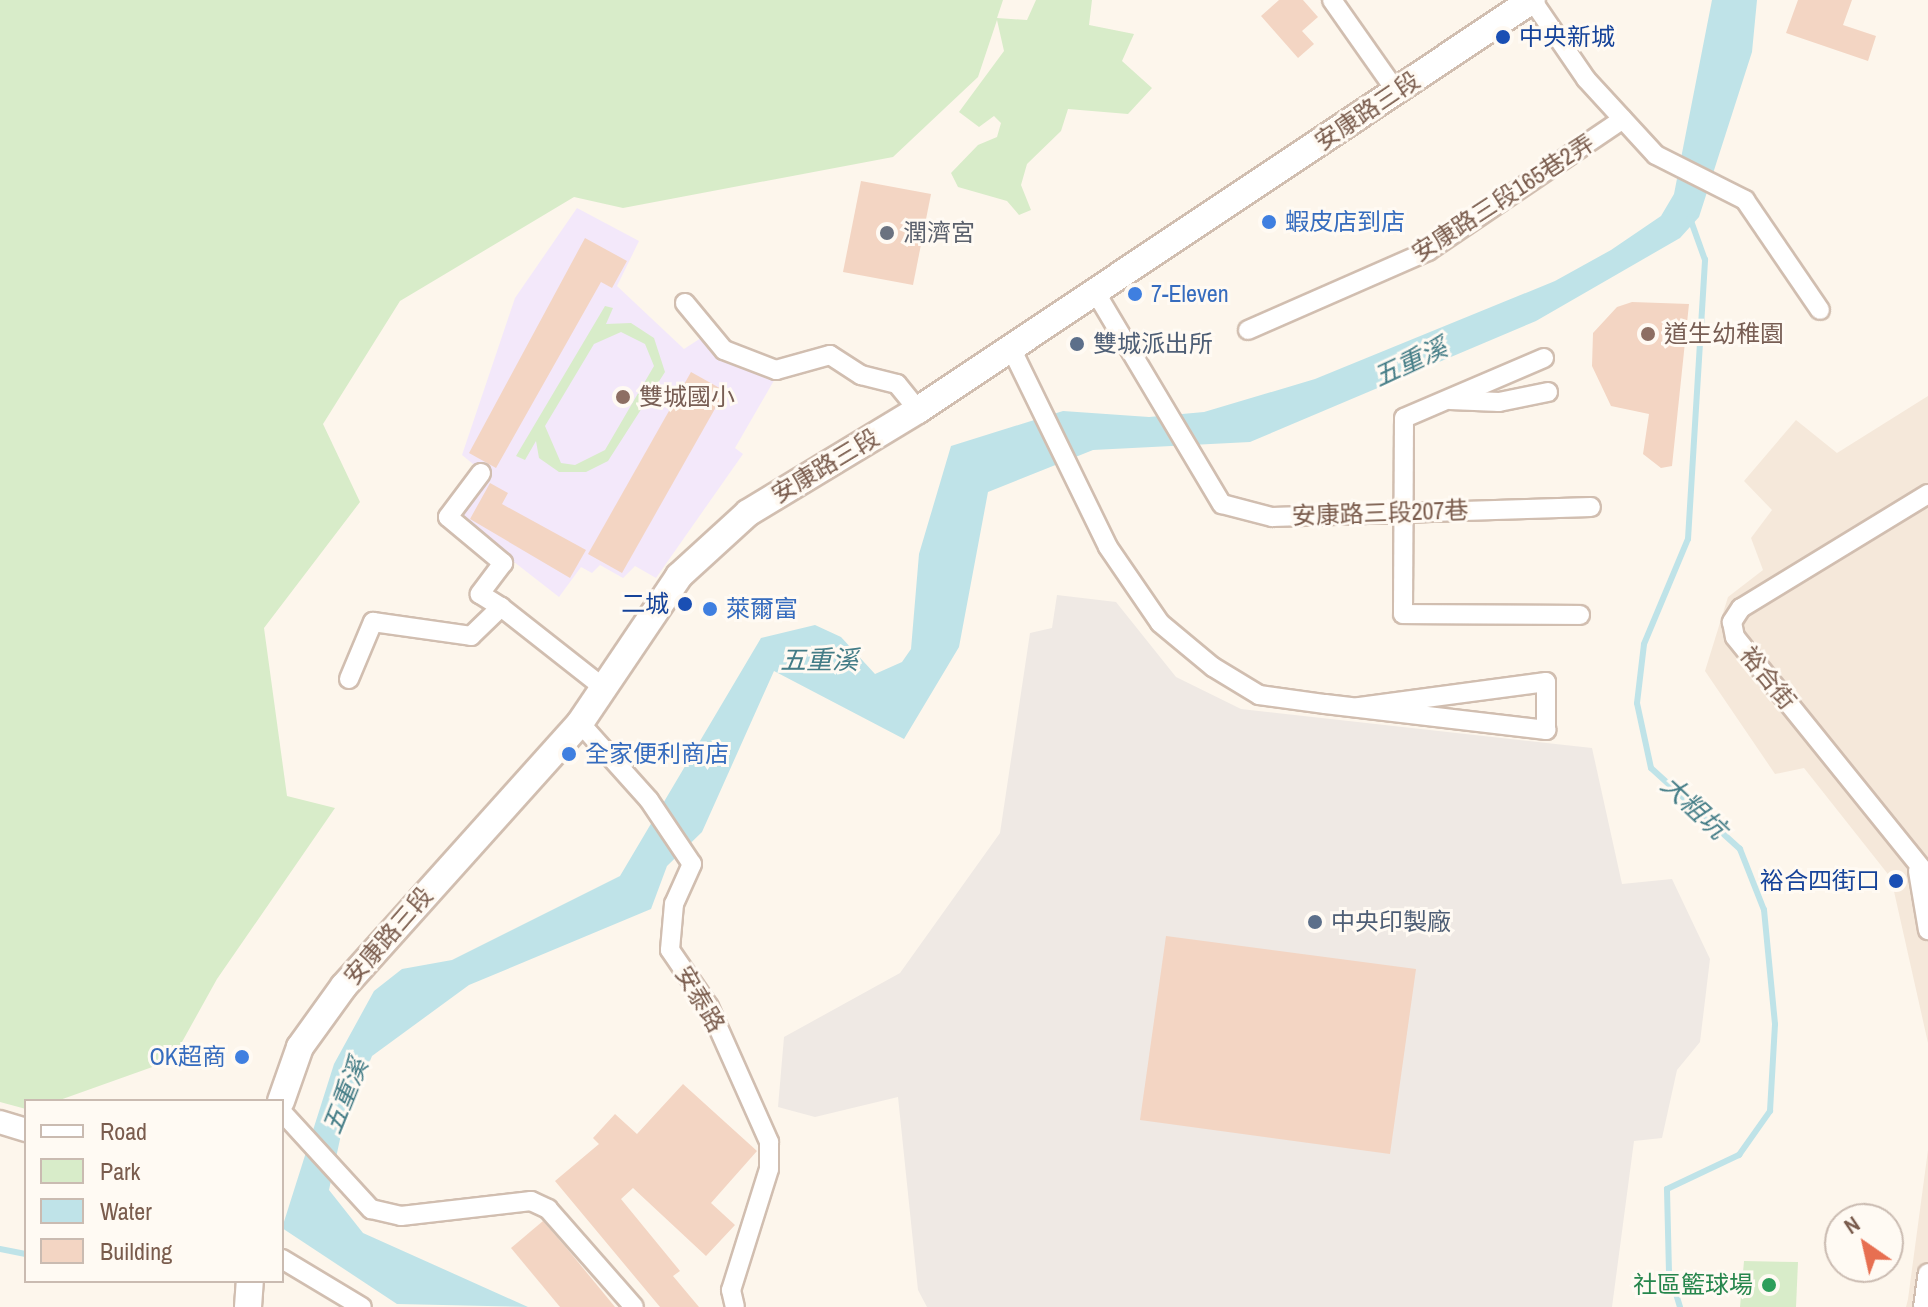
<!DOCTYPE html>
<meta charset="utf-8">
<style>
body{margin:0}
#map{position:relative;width:1928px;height:1307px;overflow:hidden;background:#fdf6ec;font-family:"Archivo Narrow","Noto Sans TC",sans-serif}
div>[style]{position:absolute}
.residential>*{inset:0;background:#f5e8da}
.industrial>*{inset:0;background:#efe9e4}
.education>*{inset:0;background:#f3e8fa}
.green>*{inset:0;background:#d8ecc9}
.water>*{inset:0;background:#bfe3e8}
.stream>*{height:6px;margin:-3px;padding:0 3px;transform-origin:3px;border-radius:3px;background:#bfe3e8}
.building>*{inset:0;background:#f3d5c3}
.roads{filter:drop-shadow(2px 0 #d1beb0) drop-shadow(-2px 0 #d1beb0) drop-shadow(0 2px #d1beb0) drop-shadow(0 -2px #d1beb0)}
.minor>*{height:18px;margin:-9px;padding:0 9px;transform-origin:9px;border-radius:9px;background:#fff}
.tertiary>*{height:22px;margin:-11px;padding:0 11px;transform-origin:11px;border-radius:11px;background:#fff}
.secondary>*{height:26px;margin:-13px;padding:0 13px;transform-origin:13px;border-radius:13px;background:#fff}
.dots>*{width:22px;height:22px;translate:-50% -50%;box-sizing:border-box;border:4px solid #fffaf3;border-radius:50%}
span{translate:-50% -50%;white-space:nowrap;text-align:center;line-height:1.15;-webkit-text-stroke:6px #fffaf3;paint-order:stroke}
.transit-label{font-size:24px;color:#164399}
.left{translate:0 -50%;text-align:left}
.right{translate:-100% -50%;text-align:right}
.street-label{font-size:24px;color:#7a5c4d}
.shop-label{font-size:24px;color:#366cbe}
.worship-label{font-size:24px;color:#5b616d}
.education-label{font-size:24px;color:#785e54}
.service-label{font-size:24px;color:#4e5e75}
.leisure-label{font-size:24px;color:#27864d}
.water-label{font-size:26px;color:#437c86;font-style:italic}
.legend{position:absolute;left:24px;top:1099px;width:260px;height:184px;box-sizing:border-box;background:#fffaf3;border:2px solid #cabbb1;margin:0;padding:10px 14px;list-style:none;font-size:24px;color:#7a5c4d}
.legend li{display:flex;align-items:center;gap:16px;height:40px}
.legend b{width:40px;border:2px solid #cabbb1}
.north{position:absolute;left:1824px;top:1203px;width:80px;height:80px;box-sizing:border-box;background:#fffaf3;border:2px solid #cabbb1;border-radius:50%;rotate:326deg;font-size:22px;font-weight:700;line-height:32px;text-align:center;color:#7a5c4d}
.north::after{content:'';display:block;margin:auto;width:28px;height:36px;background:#e76f51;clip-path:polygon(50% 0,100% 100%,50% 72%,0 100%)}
</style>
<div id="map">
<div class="residential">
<div style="clip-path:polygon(1928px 396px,1928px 1043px,1891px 878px,1804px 768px,1775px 774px,1705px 671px,1728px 597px,1763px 570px,1751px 538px,1772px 510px,1744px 481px,1796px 420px,1837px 453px)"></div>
<div style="clip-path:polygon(1928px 1150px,1928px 1307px,1906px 1307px,1908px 1299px)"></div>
</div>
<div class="industrial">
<div style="clip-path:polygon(1057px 595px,1116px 602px,1176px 677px,1241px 709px,1592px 748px,1622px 884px,1672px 879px,1710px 959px,1700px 1042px,1677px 1070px,1662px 1138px,1634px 1141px,1612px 1307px,927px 1307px,918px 1290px,898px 1097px,815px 1117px,778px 1107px,784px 1037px,900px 973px,1000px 833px,1030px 633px,1052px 628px)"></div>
</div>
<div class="education">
<div style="clip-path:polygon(577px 208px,639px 241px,617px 286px,684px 349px,704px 336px,776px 377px,735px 448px,743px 454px,656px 578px,635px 566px,623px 578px,600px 565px,592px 573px,581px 567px,559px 597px,460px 520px,489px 477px,462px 455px,515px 298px)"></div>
</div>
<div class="green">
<div style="clip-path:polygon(0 0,1003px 0,997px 18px,1027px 20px,1036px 0,1092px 0,1089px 25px,1134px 34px,1122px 61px,1152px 88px,1128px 114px,1068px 109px,1061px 131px,1027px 164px,1021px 185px,1031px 210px,1019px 215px,1007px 201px,958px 187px,951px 173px,978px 145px,997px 137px,1001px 123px,994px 116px,979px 127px,959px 112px,1004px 51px,997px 20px,978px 77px,893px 157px,623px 208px,574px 197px,400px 301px,323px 424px,360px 502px,264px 628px,287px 796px,335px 808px,217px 979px,172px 1060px,57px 1101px,26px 1101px,26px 1109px,0 1102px)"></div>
<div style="clip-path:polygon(evenodd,605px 306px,613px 308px,606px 324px,631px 323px,654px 338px,665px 372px,608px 461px,586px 472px,559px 472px,539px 458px,536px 441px,525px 460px,516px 456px,605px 306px,621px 332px,645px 344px,654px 366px,605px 450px,575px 465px,561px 463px,545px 426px,594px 344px,621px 332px)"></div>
<div style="clip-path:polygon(1744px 1261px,1798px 1262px,1796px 1307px,1740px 1307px)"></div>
</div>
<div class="water">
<div style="clip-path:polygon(1712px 0,1757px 0,1752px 52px,1699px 217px,1680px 238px,1536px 321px,1250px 442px,1093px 450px,988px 492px,959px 647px,904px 739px,774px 671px,702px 832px,667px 866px,651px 909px,469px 985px,372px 1056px,342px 1130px,329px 1190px,363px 1233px,528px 1307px,397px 1304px,282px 1228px,334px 1064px,374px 991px,402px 969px,452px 960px,620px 876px,761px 638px,815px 625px,841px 637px,875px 674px,902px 662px,911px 649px,919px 554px,951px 446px,1063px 411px,1149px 417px,1204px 412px,1315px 379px,1555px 281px,1611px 250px,1661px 216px,1674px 194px)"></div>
</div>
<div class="stream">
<div style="left:0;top:1249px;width:26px;rotate:11deg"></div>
<div style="left:1680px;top:1307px;width:37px;rotate:-107deg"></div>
<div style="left:1669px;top:1272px;width:83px;rotate:-91.4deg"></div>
<div style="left:1667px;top:1189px;width:80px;rotate:-25.3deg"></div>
<div style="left:1739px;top:1155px;width:54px;rotate:-54.8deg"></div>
<div style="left:1770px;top:1111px;width:87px;rotate:-86.7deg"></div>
<div style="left:1775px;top:1024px;width:115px;rotate:-95.5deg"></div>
<div style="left:1764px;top:910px;width:66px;rotate:-111.5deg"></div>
<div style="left:1740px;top:849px;width:120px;rotate:-137.7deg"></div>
<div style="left:1651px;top:768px;width:66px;rotate:-102.2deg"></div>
<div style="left:1637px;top:703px;width:59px;rotate:-83.2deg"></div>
<div style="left:1644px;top:644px;width:114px;rotate:-67.3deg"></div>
<div style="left:1688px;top:539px;width:280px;rotate:-86.5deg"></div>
<div style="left:1705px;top:260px;width:45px;rotate:-109.7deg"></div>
</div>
<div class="building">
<div style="clip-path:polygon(1279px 0,1303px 0,1318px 17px,1302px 31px,1314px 44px,1298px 58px,1261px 16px)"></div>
<div style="clip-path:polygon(1798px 0,1852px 0,1843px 25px,1876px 36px,1868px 61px,1786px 33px)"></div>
<div style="clip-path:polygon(861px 181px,931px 194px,913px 285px,843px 272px)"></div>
<div style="clip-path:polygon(585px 238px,627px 261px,612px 288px,601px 282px,496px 468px,469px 453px)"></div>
<div style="clip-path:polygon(1632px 302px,1689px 304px,1672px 466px,1661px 468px,1643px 454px,1649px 414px,1611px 406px,1592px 366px,1593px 333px,1617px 307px)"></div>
<div style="clip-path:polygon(691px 372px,725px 391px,622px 573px,588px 554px)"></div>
<div style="clip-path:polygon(490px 483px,508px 493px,502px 504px,586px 550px,570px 578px,470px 519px)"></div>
<div style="clip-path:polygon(1166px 936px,1416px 969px,1390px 1154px,1140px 1120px)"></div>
<div style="clip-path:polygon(683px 1084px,757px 1151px,711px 1203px,735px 1225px,706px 1256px,633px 1188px,621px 1199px,680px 1271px,673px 1276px,699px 1307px,660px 1307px,555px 1181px,599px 1144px,593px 1138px,615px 1114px,637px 1134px)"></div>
<div style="clip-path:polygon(543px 1221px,569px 1251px,615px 1307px,560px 1307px,511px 1248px)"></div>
</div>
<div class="roads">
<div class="minor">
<div style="left:1332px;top:0;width:111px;rotate:54.9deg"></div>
<div style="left:1532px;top:0;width:96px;rotate:55.6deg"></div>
<div style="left:1586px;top:79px;width:103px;rotate:47.4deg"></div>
<div style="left:1656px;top:155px;width:100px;rotate:26.8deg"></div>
<div style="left:1745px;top:200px;width:133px;rotate:55.7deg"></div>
<div style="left:1096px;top:293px;width:246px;rotate:59.2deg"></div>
<div style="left:1222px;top:504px;width:52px;rotate:14.6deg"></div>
<div style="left:1272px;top:517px;width:319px;rotate:-1.8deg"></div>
<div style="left:685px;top:303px;width:61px;rotate:50.3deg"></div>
<div style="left:724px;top:350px;width:56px;rotate:21deg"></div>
<div style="left:776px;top:370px;width:56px;rotate:-15.5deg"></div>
<div style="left:830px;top:355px;width:37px;rotate:33deg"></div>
<div style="left:861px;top:375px;width:37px;rotate:14deg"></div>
<div style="left:897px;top:384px;width:33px;rotate:51deg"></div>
<div style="left:1248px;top:330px;width:197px;rotate:-23.7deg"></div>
<div style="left:1428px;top:251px;width:235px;rotate:-34.1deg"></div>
<div style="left:1011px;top:348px;width:221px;rotate:64deg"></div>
<div style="left:1108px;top:547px;width:92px;rotate:55.6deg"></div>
<div style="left:1160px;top:623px;width:69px;rotate:39.7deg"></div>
<div style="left:1213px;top:667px;width:54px;rotate:31.3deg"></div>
<div style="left:1259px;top:695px;width:67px;rotate:7.8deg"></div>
<div style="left:1325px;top:704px;width:223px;rotate:6.7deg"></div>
<div style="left:1546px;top:730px;width:48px;rotate:-90deg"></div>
<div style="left:1546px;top:682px;width:190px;rotate:172.4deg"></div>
<div style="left:1544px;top:358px;width:152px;rotate:156.8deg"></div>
<div style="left:1404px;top:418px;width:196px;rotate:90.3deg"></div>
<div style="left:1403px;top:614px;width:177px;rotate:0.3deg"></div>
<div style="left:1450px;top:400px;width:49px;rotate:2.3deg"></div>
<div style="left:1499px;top:402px;width:50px;rotate:-11.5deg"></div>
<div style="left:481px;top:473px;width:55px;rotate:126.9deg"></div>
<div style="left:448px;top:517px;width:72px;rotate:39.9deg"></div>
<div style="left:503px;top:563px;width:39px;rotate:127deg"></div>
<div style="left:480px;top:594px;width:25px;rotate:32deg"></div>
<div style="left:1928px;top:494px;width:219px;rotate:148.6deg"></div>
<div style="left:1741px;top:608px;width:17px;rotate:123deg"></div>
<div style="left:1732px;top:622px;width:15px;rotate:79deg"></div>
<div style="left:1735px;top:637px;width:307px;rotate:51.1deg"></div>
<div style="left:349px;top:679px;width:62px;rotate:-67.2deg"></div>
<div style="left:373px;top:622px;width:99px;rotate:8.1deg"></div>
<div style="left:471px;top:636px;width:42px;rotate:-44deg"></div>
<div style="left:501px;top:607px;width:131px;rotate:38.2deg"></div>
<div style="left:580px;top:723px;width:103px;rotate:48.1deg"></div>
<div style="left:649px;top:800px;width:77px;rotate:56.1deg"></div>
<div style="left:692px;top:864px;width:44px;rotate:114.2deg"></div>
<div style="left:674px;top:904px;width:46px;rotate:95deg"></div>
<div style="left:670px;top:950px;width:69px;rotate:55.6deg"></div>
<div style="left:709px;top:1007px;width:148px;rotate:66deg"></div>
<div style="left:769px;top:1142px;width:27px;rotate:90deg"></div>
<div style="left:769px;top:1169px;width:127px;rotate:107.4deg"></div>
<div style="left:731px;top:1290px;width:17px;rotate:77deg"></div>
<div style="left:1918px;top:871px;width:60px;rotate:80.4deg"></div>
<div style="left:282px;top:1112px;width:132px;rotate:47.5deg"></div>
<div style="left:371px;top:1209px;width:31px;rotate:13deg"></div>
<div style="left:401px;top:1216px;width:131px;rotate:-6.6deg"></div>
<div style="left:531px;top:1201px;width:19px;rotate:25deg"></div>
<div style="left:548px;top:1209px;width:130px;rotate:48.7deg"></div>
<div style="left:282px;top:1259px;width:93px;rotate:31deg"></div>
<div style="left:1923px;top:1307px;width:34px;rotate:-82deg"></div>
</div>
<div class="tertiary">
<div style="left:0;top:1122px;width:27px;rotate:17deg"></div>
</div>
<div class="secondary">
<div style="left:281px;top:1101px;width:57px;rotate:-70.6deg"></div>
<div style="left:300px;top:1047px;width:75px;rotate:-54.2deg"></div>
<div style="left:344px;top:986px;width:353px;rotate:-48.1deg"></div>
<div style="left:580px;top:723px;width:177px;rotate:-56deg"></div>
<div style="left:679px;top:576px;width:93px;rotate:-42.4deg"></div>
<div style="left:748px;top:513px;width:199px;rotate:-31.2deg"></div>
<div style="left:918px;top:410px;width:738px;rotate:-33.73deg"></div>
<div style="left:248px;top:1307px;width:26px;rotate:-86deg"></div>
</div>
</div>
<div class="dots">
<div style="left:1503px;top:37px;background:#1a4fb4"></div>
<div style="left:1269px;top:222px;background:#3f7fe0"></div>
<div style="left:887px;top:233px;background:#6b7280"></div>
<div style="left:1135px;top:294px;background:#3f7fe0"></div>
<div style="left:1648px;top:334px;background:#8d6e63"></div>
<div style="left:1077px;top:344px;background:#5c6f8a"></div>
<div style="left:623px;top:397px;background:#8d6e63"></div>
<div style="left:685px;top:604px;background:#1a4fb4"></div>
<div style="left:710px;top:609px;background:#3f7fe0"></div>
<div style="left:569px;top:754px;background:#3f7fe0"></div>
<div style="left:1896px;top:881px;background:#1a4fb4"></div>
<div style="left:1315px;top:922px;background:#5c6f8a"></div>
<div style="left:242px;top:1057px;background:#3f7fe0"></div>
<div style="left:1769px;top:1285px;background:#2e9e5b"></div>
</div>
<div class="transit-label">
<span class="left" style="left:1519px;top:37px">中央新城</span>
<span class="right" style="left:669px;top:604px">二城</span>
<span class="right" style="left:1880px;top:881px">裕合四街口</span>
</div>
<div class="street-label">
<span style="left:1367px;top:111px;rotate:-34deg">安康路三段</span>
<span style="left:1503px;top:198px;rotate:-33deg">安康路三段165巷2弄</span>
<span style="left:825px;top:466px;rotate:-31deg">安康路三段</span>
<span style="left:1380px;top:513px;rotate:-2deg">安康路三段207巷</span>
<span style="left:1768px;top:678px;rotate:51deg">裕合街</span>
<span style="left:388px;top:936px;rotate:-49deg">安康路三段</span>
<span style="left:700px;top:999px;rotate:59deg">安泰路</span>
</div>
<div class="shop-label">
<span class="left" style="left:1285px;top:222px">蝦皮店到店</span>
<span class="left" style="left:1151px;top:294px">7-Eleven</span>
<span class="left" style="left:726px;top:609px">萊爾富</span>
<span class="left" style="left:585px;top:754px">全家便利商店</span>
<span class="right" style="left:226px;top:1057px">OK超商</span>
</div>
<div class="worship-label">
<span class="left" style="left:903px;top:233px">潤濟宮</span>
</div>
<div class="education-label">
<span class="left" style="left:1664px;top:334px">道生幼稚園</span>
<span class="left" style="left:639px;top:397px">雙城國小</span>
</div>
<div class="service-label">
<span class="left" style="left:1093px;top:344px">雙城派出所</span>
<span class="left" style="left:1331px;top:922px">中央印製廠</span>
</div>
<div class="leisure-label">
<span class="right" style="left:1753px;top:1285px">社區籃球場</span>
</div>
<div class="water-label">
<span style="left:1410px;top:362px;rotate:-25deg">五重溪</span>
<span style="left:819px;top:660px">五重溪</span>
<span style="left:1694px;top:807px;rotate:43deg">大粗坑</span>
<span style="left:345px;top:1096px;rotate:-68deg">五重溪</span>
</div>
<ul class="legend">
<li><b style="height:10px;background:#fff"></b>Road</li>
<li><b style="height:22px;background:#d8ecc9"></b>Park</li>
<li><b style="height:22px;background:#bfe3e8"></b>Water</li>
<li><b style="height:22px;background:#f3d5c3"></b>Building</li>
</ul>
<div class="north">N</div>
</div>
